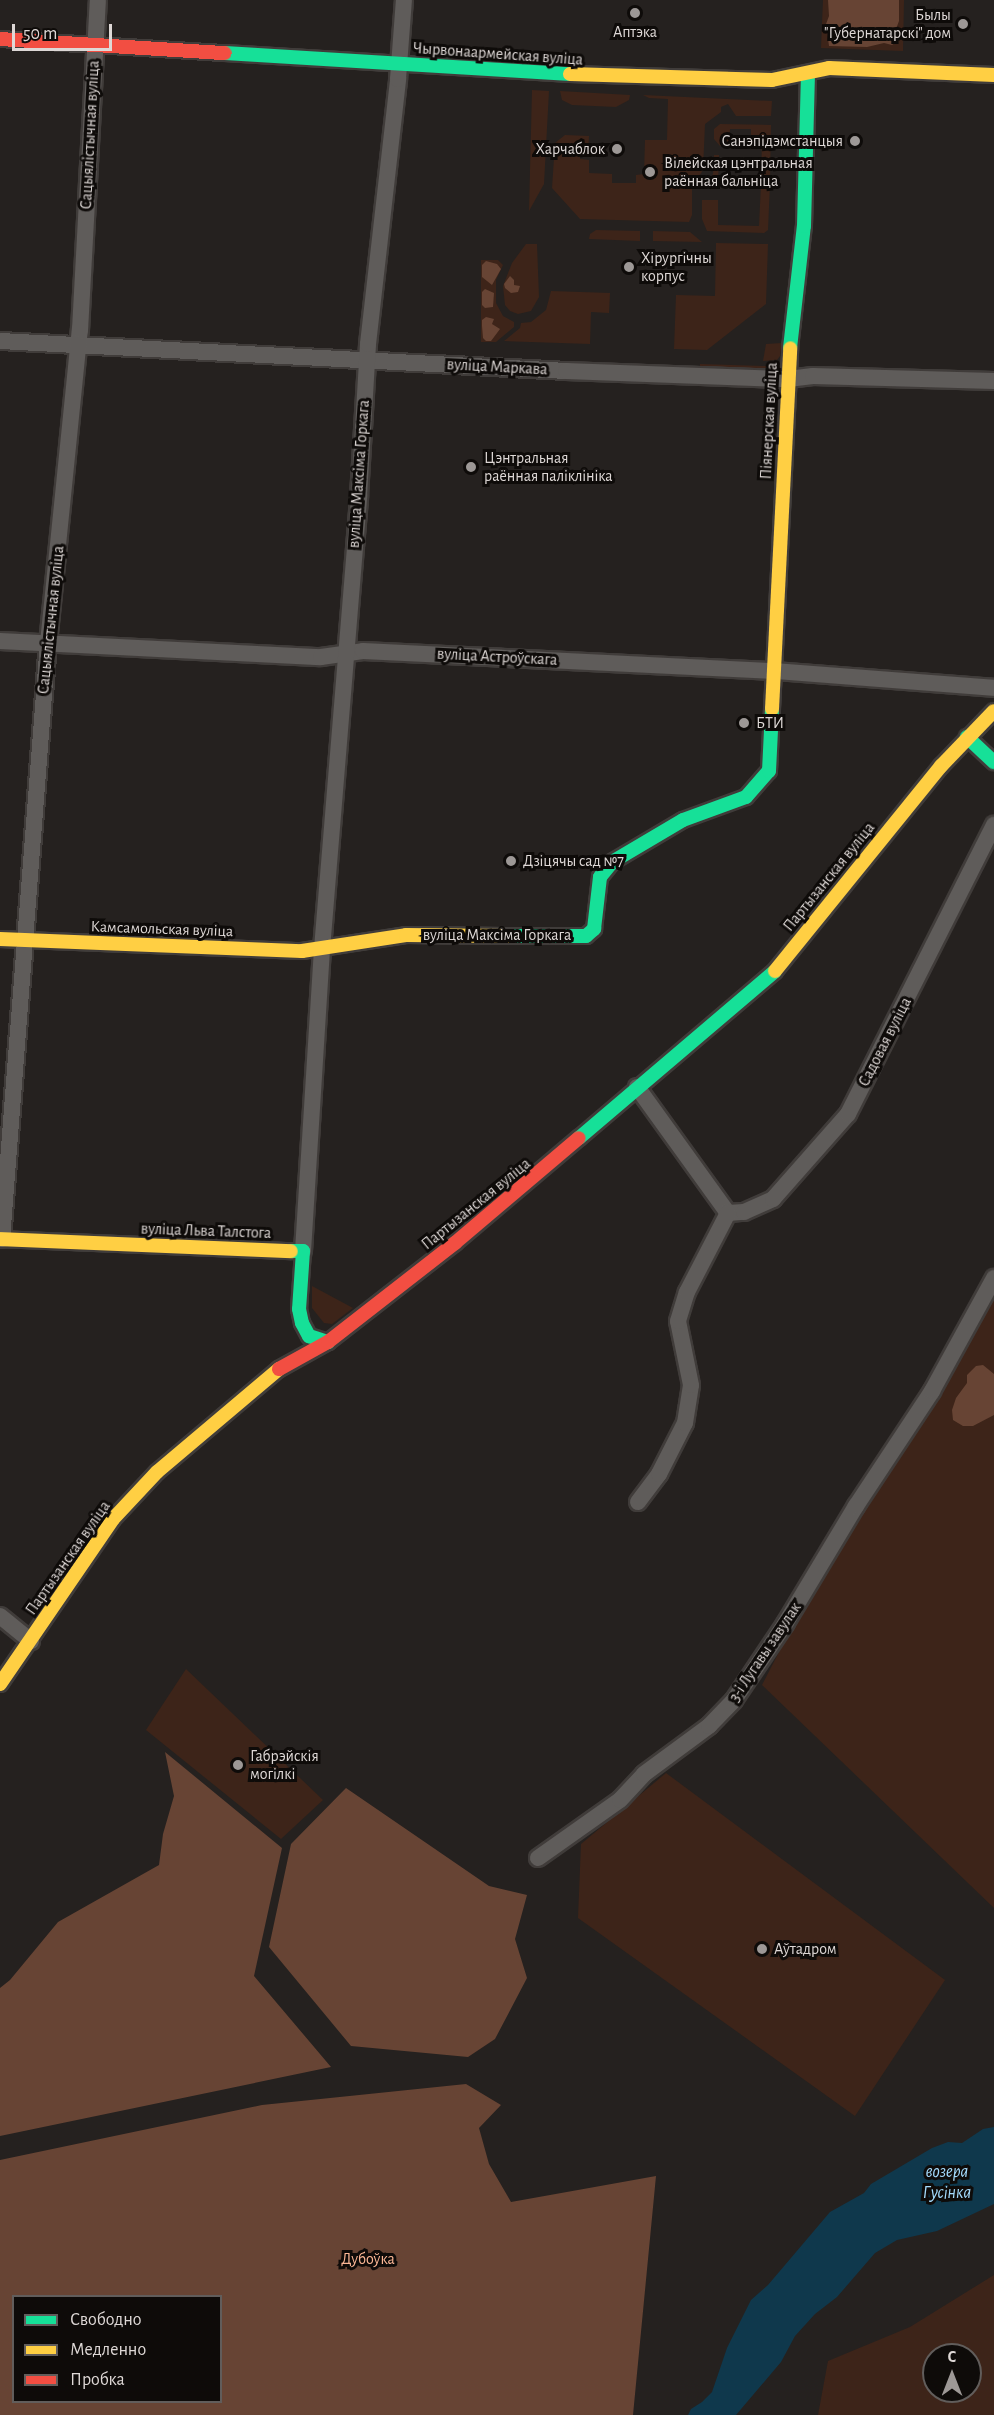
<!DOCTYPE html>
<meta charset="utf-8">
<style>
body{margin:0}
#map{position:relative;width:994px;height:2415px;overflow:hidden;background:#25211f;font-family:"Alegreya Sans",sans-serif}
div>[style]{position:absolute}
.green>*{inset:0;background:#3d2419}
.forest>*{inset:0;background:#674434}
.water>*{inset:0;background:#0f384c}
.roads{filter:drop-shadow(2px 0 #403c3a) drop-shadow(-2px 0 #403c3a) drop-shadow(0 2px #403c3a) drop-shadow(0 -2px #403c3a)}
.street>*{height:16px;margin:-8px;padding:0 8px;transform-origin:8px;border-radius:8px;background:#5f5c5a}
.fast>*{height:14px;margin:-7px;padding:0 7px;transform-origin:7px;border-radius:7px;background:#16e098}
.slow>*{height:14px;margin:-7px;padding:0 7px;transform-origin:7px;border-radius:7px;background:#ffcf43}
.jam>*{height:14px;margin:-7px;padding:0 7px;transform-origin:7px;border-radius:7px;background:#f24e42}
.dots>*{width:16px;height:16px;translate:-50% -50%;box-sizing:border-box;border:3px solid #0e0b09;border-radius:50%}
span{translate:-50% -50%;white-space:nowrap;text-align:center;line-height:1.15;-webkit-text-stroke:6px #0e0b09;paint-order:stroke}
.poi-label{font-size:16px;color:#ded8d6}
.right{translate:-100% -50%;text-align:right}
.left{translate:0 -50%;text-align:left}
.street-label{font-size:16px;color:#ded8d6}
.park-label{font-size:16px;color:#fcb796}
.water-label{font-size:18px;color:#a5dcfe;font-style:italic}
.legend{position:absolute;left:12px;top:2295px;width:210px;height:108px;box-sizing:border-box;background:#0e0b09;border:2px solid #615d5b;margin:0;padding:8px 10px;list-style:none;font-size:18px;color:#ded8d6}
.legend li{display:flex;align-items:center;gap:12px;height:30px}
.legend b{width:30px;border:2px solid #615d5b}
.north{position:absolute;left:922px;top:2343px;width:60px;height:60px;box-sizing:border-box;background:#0e0b09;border:2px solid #615d5b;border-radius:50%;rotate:0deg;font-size:16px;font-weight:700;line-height:24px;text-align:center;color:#ded8d6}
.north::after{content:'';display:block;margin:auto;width:21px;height:27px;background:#9d9896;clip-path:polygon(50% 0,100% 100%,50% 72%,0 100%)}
.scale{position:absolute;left:12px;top:24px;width:100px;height:27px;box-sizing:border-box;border:3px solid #ded8d6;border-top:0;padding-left:8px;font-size:18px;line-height:21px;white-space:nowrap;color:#ded8d6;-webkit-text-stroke:4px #0e0b09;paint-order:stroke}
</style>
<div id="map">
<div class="green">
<div style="clip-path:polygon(823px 0,904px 0,903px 51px,821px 48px)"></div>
<div style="clip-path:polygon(532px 90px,549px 91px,544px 184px,529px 211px)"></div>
<div style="clip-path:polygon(560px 91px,630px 95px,629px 100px,616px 107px,572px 105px,562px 100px)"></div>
<div style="clip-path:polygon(643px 95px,772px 101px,771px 116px,736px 116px,728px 104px,721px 107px,721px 112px,705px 124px,703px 170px,692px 187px,692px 215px,689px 222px,580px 219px,552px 188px,555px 143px,565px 135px,589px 136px,588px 155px,580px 155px,580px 159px,589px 160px,589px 173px,612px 174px,612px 183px,636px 183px,636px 175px,644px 174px,645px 140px,667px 140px,668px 99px,649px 98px)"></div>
<div style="clip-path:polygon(720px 124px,771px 125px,770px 181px,761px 181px,762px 138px,751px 138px,751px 129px,730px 129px,729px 146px,720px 146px,714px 139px,714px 129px)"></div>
<div style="clip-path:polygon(714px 155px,719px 155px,718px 185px,705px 185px,713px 174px)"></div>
<div style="clip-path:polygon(761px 184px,770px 184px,768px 230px,764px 233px,707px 231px,702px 219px,702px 200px,718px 200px,718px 225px,759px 226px)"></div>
<div style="clip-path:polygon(596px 230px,640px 231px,640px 241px,589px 239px,590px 234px)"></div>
<div style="clip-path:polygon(653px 231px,690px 232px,702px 242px,653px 241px)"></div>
<div style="clip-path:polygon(716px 243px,768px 244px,766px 304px,707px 350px,674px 349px,676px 295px,715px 296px)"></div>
<div style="clip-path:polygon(526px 244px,537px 244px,539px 297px,531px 311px,518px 314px,510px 311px,505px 305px,503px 286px,512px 263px)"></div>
<div style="clip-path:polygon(481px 260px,498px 260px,503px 265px,496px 280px,496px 303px,503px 316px,514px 322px,514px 327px,496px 342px,481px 342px)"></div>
<div style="clip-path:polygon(551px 291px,610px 293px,609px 313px,591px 312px,590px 344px,504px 341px,520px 328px,521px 323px,531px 322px,546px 310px)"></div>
<div style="clip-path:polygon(782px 343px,780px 356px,777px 360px,763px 361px,766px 344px)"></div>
<div style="clip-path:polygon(700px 364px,766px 366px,767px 368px,700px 368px)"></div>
<div style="clip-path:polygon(312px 1286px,353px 1308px,332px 1324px,324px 1323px,312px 1308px)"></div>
<div style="clip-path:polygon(994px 1293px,994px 1908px,762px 1685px,814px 1584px)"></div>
<div style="clip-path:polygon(186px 1669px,323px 1800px,281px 1839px,146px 1730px)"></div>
<div style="clip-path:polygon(666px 1773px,945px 1980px,855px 2116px,578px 1918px,581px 1844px)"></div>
<div style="clip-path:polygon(evenodd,994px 2275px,994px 2415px,818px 2415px,828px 2361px,910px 2327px,994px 2275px,934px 2355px,970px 2355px,970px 2391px,934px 2391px,934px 2355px)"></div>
</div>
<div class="forest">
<div style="clip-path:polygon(828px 0,899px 0,899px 21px,896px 29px,898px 41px,892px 45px,884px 43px,867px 47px,829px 46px,826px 24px,829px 16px)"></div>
<div style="clip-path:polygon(486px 261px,497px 264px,501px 269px,492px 285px,482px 277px,482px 265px)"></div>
<div style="clip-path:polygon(510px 276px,514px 280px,514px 285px,520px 286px,518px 292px,511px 293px,505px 288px,504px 284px)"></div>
<div style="clip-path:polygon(485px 289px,494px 293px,493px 307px,485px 308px,482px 305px,482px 292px)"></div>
<div style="clip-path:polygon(486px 317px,494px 319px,492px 324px,500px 329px,491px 341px,486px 341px,483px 338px,482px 326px,482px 320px)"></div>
<div style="clip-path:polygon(983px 1365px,994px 1374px,994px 1415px,973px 1426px,963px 1426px,953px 1420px,952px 1410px,956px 1398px,967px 1383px,967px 1375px,976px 1366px)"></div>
<div style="clip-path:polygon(165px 1752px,282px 1848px,254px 1976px,331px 2067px,0 2136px,0 1988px,10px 1980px,58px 1922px,159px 1865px,163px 1834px,174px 1796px)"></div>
<div style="clip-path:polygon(346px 1788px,489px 1886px,527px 1895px,515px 1939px,527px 1978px,495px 2039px,468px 2057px,351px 2046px,269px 1947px,291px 1844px)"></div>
<div style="clip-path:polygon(evenodd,466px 2084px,501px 2105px,479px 2128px,489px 2164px,511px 2202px,656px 2176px,633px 2415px,0 2415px,0 2160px,262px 2105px,466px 2084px,14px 2296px,220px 2296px,220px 2402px,14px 2402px,14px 2296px)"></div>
</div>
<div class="water">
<div style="clip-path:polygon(994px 2127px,994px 2204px,937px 2231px,897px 2240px,875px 2253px,837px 2297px,815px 2314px,795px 2336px,781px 2362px,736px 2415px,688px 2415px,691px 2409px,702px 2402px,712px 2392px,727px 2348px,751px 2300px,768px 2285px,830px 2212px,864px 2193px,871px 2184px,932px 2148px,948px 2142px,962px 2143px,983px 2129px)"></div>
</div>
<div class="roads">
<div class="street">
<div style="left:0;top:341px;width:567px;rotate:3.03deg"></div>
<div style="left:566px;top:371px;width:222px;rotate:2.1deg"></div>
<div style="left:788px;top:379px;width:25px;rotate:-7deg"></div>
<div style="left:813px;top:376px;width:181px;rotate:1.6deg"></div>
<div style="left:0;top:641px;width:321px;rotate:2.9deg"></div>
<div style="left:321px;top:657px;width:42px;rotate:-8.1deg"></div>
<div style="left:363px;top:651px;width:412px;rotate:2.8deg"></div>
<div style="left:775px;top:671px;width:220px;rotate:4.4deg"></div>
<div style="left:637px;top:1087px;width:155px;rotate:54.2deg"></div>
<div style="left:728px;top:1213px;width:16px;rotate:-4deg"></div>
<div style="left:744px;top:1212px;width:32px;rotate:-24deg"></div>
<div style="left:773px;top:1199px;width:113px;rotate:-48.6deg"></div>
<div style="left:848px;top:1114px;width:324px;rotate:-63.2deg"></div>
<div style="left:2px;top:1239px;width:598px;rotate:-85.59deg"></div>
<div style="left:48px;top:643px;width:315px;rotate:-84.2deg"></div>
<div style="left:80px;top:330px;width:330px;rotate:-86.9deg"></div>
<div style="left:303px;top:1251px;width:303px;rotate:-86.4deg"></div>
<div style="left:322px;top:949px;width:455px;rotate:-85.3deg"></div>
<div style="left:359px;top:496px;width:152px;rotate:-86.6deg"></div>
<div style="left:368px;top:344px;width:267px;rotate:-83.5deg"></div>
<div style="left:398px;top:79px;width:79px;rotate:-85.7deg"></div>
<div style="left:638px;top:1502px;width:35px;rotate:-53deg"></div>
<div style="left:659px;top:1474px;width:57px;rotate:-63deg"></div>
<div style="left:685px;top:1423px;width:38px;rotate:-81deg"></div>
<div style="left:691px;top:1385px;width:65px;rotate:-101.5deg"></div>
<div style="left:678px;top:1321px;width:30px;rotate:-73deg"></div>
<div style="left:687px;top:1292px;width:89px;rotate:-62.6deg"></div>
<div style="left:0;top:1616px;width:40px;rotate:39deg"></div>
<div style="left:538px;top:1858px;width:100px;rotate:-35.3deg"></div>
<div style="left:620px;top:1800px;width:35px;rotate:-47deg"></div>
<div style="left:644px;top:1774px;width:81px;rotate:-36.4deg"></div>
<div style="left:709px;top:1726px;width:36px;rotate:-46deg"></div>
<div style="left:734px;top:1700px;width:92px;rotate:-56.1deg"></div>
<div style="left:785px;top:1624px;width:138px;rotate:-59deg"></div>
<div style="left:856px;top:1506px;width:138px;rotate:-56.5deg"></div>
<div style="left:932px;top:1391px;width:129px;rotate:-61.2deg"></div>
</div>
<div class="fast">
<div style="left:225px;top:53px;width:346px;rotate:3.5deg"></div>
<div style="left:790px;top:348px;width:123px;rotate:-83.5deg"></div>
<div style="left:804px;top:226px;width:153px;rotate:-88.5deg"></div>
<div style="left:967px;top:737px;width:37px;rotate:43deg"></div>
<div style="left:510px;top:936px;width:76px"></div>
<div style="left:586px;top:936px;width:11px;rotate:-41deg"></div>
<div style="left:594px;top:929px;width:52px;rotate:-83.4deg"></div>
<div style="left:600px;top:877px;width:19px;rotate:-51deg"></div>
<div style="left:612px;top:862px;width:82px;rotate:-30.6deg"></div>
<div style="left:683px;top:820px;width:67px;rotate:-20.1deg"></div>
<div style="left:746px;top:797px;width:35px;rotate:-49deg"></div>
<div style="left:769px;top:771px;width:62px;rotate:-87.2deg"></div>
<div style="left:579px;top:1138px;width:257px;rotate:-40.4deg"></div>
<div style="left:291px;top:1251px;width:12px"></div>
<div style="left:303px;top:1251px;width:58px;rotate:93.9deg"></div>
<div style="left:299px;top:1309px;width:14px;rotate:78deg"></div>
<div style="left:302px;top:1323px;width:15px;rotate:62deg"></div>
<div style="left:309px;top:1336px;width:20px;rotate:18deg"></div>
</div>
<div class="slow">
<div style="left:570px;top:74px;width:202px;rotate:1.7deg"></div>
<div style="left:772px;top:80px;width:58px;rotate:-11.9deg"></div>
<div style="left:829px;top:68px;width:165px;rotate:2.4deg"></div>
<div style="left:772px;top:709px;width:361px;rotate:-87.1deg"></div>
<div style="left:0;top:939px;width:302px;rotate:2.3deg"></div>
<div style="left:302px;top:951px;width:105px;rotate:-8.7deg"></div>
<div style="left:406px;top:935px;width:104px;rotate:0.6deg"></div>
<div style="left:775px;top:971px;width:264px;rotate:-51deg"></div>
<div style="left:941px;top:766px;width:76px;rotate:-46.1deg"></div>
<div style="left:0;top:1239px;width:291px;rotate:2.4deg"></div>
<div style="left:0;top:1684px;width:200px;rotate:-55.6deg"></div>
<div style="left:113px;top:1519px;width:64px;rotate:-46.9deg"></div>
<div style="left:157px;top:1472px;width:160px;rotate:-40.2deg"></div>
</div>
<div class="jam">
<div style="left:0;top:39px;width:225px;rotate:3.6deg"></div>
<div style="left:279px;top:1369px;width:56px;rotate:-28.9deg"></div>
<div style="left:328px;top:1342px;width:161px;rotate:-37.9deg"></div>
<div style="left:455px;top:1243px;width:162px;rotate:-40.3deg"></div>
</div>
</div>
<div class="dots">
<div style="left:635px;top:13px;background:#9d9896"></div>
<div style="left:963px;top:24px;background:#9d9896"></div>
<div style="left:855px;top:141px;background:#9d9896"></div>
<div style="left:617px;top:149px;background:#9d9896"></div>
<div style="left:650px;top:172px;background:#9d9896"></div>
<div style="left:629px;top:267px;background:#9d9896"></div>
<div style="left:471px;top:467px;background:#9d9896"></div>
<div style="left:744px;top:723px;background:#9d9896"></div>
<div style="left:511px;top:861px;background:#9d9896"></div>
<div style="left:238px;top:1765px;background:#9d9896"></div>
<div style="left:762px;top:1949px;background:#9d9896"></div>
</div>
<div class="poi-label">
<span class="right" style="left:951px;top:24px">Былы<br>"Губернатарскі" дом</span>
<span style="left:635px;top:32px">Аптэка</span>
<span class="right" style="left:843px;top:141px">Санэпідэмстанцыя</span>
<span class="right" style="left:605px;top:149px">Харчаблок</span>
<span class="left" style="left:664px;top:172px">Вілейская цэнтральная<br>раённая бальніца</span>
<span class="left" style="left:641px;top:267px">Хірургічны<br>корпус</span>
<span class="left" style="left:484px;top:467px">Цэнтральная<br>раённая паліклініка</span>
<span class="left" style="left:756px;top:723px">БТИ</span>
<span class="left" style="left:523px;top:861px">Дзіцячы сад №7</span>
<span class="left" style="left:250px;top:1765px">Габрэйскія<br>могілкі</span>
<span class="left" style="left:774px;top:1949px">Аўтадром</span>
</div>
<div class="street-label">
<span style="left:498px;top:54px;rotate:4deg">Чырвонаармейская вуліца</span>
<span style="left:90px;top:135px;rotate:-87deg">Сацыялістычная вуліца</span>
<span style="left:497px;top:367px;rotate:3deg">вуліца Маркава</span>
<span style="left:769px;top:421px;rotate:-87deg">Піянерская вуліца</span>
<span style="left:359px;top:474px;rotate:-86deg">вуліца Максіма Горкага</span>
<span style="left:51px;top:620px;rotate:-84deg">Сацыялістычная вуліца</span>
<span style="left:497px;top:657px;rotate:3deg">вуліца Астроўскага</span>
<span style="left:829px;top:877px;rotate:-51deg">Партызанская вуліца</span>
<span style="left:162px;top:929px;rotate:2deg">Камсамольская вуліца</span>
<span style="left:497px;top:935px">вуліца Максіма Горкага</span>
<span style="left:885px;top:1042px;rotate:-63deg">Садовая вуліца</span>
<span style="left:476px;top:1204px;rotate:-39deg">Партызанская вуліца</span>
<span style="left:206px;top:1231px;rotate:2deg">вуліца Льва Талстога</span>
<span style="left:68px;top:1558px;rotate:-55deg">Партызанская вуліца</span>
<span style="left:765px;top:1652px;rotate:-56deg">3-і Лугавы завулак</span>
</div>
<div class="park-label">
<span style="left:368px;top:2259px">Дубоўка</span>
</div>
<div class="water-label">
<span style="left:947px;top:2183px">возера<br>Гусінка</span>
</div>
<ul class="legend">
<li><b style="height:8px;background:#16e098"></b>Свободно</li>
<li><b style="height:8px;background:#ffcf43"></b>Медленно</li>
<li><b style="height:8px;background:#f24e42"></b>Пробка</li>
</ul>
<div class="north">С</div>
<div class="scale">50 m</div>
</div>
